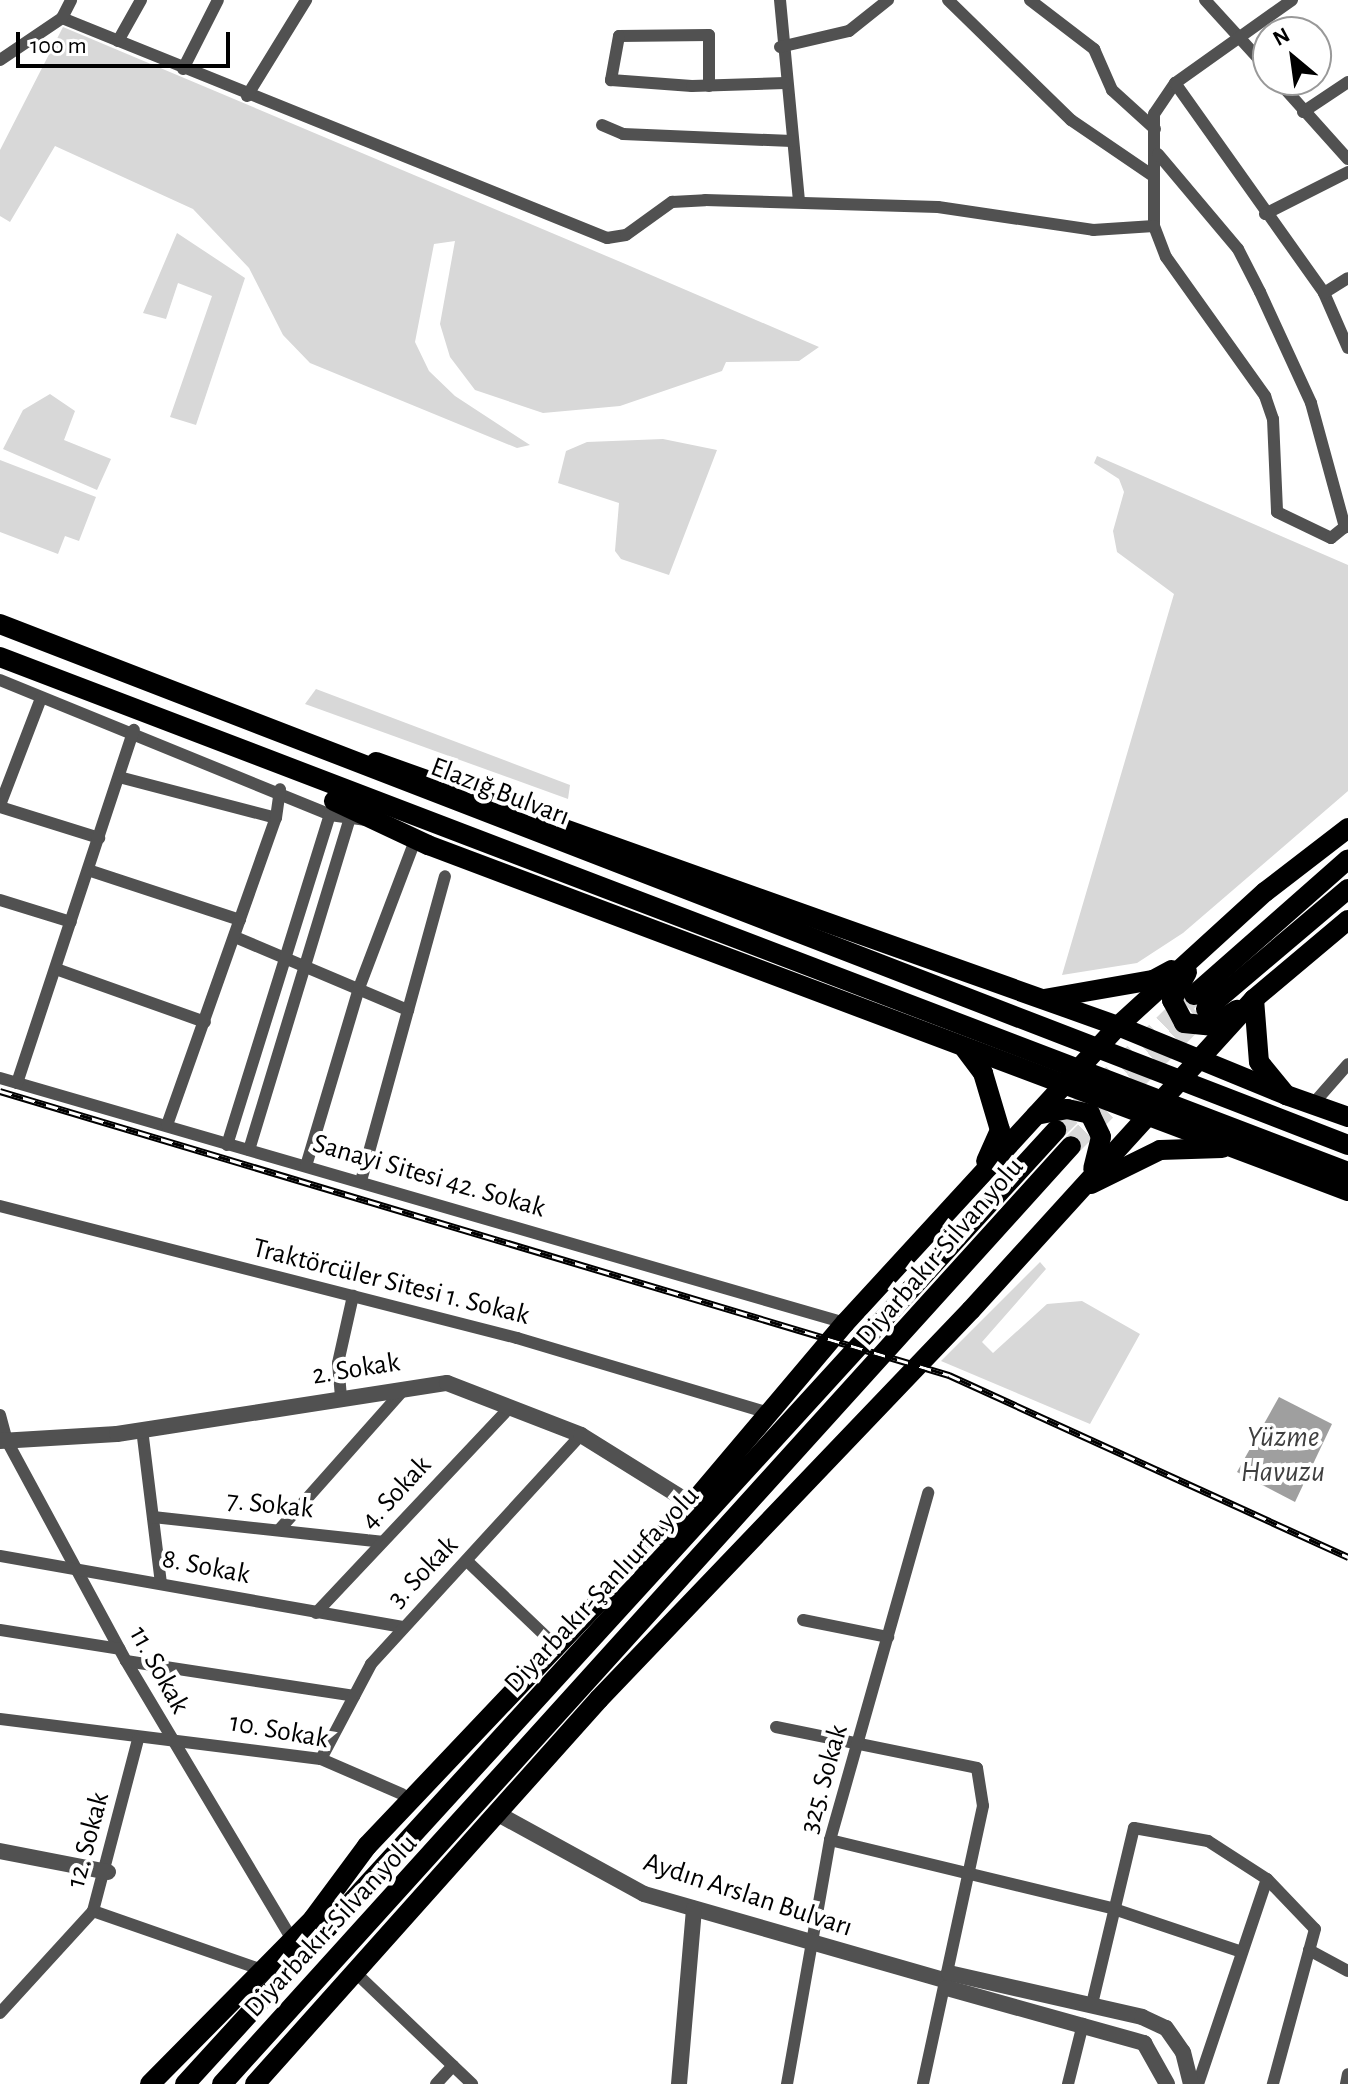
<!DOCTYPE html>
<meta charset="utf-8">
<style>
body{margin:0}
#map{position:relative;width:1348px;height:2084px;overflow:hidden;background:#fff;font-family:"Alegreya Sans",sans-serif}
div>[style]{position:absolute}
.green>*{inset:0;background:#d8d8d8}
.water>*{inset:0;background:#9f9f9f}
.trunk-tunnel>*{height:20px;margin-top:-10px;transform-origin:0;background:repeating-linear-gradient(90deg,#d9d9d9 0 20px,transparent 0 30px)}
.minor>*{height:12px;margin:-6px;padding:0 6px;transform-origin:6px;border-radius:6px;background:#515151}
.tertiary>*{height:16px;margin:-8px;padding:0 8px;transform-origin:8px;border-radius:8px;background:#515151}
.trunk>*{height:20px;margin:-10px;padding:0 10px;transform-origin:10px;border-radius:10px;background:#000}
.rail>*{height:7px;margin-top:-3.5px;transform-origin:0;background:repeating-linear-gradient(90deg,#fff 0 12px,#000 0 24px);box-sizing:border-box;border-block:2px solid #000}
span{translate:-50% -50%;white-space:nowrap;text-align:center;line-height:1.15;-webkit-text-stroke:8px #fff;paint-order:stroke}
.street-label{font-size:28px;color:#000}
.water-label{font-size:30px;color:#404040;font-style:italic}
.north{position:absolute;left:1252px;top:16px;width:80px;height:80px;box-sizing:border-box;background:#fff;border:2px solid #999;border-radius:50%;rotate:331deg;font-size:22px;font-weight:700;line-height:32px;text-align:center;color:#000}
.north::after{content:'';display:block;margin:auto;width:28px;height:36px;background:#000;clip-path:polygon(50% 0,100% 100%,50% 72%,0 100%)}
.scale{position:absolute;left:16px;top:32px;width:214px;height:36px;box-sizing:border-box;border:4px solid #000;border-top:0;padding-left:10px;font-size:24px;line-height:28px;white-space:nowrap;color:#000;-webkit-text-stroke:6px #fff;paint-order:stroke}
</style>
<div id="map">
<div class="green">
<div style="clip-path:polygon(63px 27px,623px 263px,819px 347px,799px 361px,726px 362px,722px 371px,620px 406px,543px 413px,475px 390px,450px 357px,440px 324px,455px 241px,434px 244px,415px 342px,429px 371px,455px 396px,530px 445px,517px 448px,310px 363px,283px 335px,249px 268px,193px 209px,55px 146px,10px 222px,0 216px,0 150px)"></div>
<div style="clip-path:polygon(177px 233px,245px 278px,196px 425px,170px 417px,212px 296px,178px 283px,166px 319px,143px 313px)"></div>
<div style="clip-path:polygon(50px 394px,75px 411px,64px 440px,111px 459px,97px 490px,3px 449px,23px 410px)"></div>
<div style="clip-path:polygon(663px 439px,717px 450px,669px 575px,621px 559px,615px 551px,619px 503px,558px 483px,566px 451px,587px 442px)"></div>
<div style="clip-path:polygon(1097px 456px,1348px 565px,1348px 791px,1183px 933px,1137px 963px,1062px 975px,1174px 594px,1117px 552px,1113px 531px,1124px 492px,1119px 479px,1094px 463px)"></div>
<div style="clip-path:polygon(0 460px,96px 497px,79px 541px,65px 536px,58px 554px,0 532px)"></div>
<div style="clip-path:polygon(316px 689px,570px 785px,568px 799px,305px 704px)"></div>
<div style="clip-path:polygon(1040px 1262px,1046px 1269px,982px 1342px,993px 1353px,1047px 1304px,1082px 1301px,1140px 1334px,1090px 1424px,941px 1361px)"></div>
</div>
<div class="water">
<div style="clip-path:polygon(1279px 1397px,1332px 1424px,1295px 1502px,1237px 1472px)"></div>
</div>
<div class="trunk-tunnel">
<div style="left:1056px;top:1130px;width:193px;rotate:-44.4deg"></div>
<div style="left:1071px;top:1146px;width:184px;rotate:-45.4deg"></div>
</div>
<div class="minor">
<div style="left:780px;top:0;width:202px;rotate:84.6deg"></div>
<div style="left:948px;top:0;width:172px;rotate:44.3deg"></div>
<div style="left:1071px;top:120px;width:99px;rotate:34.3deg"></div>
<div style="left:1030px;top:0;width:81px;rotate:37.4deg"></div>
<div style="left:1094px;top:49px;width:45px;rotate:66.3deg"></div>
<div style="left:1112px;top:90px;width:58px;rotate:42.2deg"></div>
<div style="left:1205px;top:0;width:93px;rotate:47.6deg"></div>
<div style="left:1292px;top:0;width:143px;rotate:144.6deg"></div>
<div style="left:1175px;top:83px;width:37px;rotate:124deg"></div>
<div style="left:1154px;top:114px;width:112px;rotate:90deg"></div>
<div style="left:1154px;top:226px;width:33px;rotate:69deg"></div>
<div style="left:1166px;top:257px;width:171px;rotate:54.5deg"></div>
<div style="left:1265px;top:396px;width:24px;rotate:71deg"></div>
<div style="left:1273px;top:419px;width:93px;rotate:87.5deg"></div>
<div style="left:1277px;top:512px;width:60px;rotate:25.7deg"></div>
<div style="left:1331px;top:538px;width:22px;rotate:-39deg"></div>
<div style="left:62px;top:18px;width:588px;rotate:21.98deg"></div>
<div style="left:607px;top:238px;width:19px;rotate:-9deg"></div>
<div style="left:626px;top:235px;width:57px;rotate:-35.7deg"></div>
<div style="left:672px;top:202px;width:33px;rotate:-3deg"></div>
<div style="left:705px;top:200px;width:233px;rotate:1.7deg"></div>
<div style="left:938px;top:207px;width:157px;rotate:8.4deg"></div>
<div style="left:1093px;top:230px;width:61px;rotate:-3.8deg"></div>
<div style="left:118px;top:41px;width:47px;rotate:-60.7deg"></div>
<div style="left:780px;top:47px;width:71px;rotate:-13.1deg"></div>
<div style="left:849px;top:31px;width:50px;rotate:-38.5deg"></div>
<div style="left:0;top:60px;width:75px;rotate:-34.1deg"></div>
<div style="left:62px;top:18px;width:20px;rotate:-63deg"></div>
<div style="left:183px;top:69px;width:77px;rotate:-63.1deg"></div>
<div style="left:1277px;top:80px;width:106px;rotate:48.1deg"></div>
<div style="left:1175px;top:83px;width:257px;rotate:54.6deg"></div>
<div style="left:1324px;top:293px;width:60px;rotate:66.4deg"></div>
<div style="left:709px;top:86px;width:51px;rotate:-90deg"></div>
<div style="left:709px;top:35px;width:90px;rotate:179.4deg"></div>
<div style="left:619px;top:36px;width:45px;rotate:100.3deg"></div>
<div style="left:611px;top:80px;width:81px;rotate:4.2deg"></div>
<div style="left:692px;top:86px;width:93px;rotate:-1.8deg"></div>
<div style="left:247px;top:96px;width:113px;rotate:-58.4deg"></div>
<div style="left:1303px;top:112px;width:54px;rotate:-33.7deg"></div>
<div style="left:602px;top:125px;width:23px;rotate:23deg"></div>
<div style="left:623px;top:134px;width:169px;rotate:2.4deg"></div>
<div style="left:1158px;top:154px;width:124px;rotate:49.9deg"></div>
<div style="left:1238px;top:249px;width:48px;rotate:62.9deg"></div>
<div style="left:1260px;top:292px;width:122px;rotate:65.3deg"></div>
<div style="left:1311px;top:403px;width:129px;rotate:74.7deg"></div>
<div style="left:1265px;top:214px;width:93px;rotate:-26.8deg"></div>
<div style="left:1324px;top:293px;width:28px;rotate:-32deg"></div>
<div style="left:0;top:680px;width:357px;rotate:22.2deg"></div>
<div style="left:330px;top:815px;width:35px;rotate:8deg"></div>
<div style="left:119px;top:777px;width:162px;rotate:14.6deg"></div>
<div style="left:0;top:805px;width:115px;rotate:-69deg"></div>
<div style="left:0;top:807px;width:104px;rotate:17.4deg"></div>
<div style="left:88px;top:870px;width:160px;rotate:18.2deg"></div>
<div style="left:0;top:900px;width:74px;rotate:17.2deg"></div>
<div style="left:235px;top:937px;width:188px;rotate:22.9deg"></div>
<div style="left:56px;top:969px;width:158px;rotate:19.6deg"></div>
<div style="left:0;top:1078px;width:880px;rotate:16.17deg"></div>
<div style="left:17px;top:1083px;width:372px;rotate:-71.7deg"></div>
<div style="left:1313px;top:1104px;width:53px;rotate:-48.8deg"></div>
<div style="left:167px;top:1125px;width:326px;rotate:-70.5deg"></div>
<div style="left:276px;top:818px;width:29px;rotate:-82deg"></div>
<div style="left:227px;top:1145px;width:346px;rotate:-72.7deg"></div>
<div style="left:249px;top:1150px;width:345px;rotate:-73.1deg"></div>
<div style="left:306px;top:1166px;width:186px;rotate:-73.4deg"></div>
<div style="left:359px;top:988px;width:160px;rotate:-69.2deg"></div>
<div style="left:361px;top:1181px;width:316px;rotate:-74.6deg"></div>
<div style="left:0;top:1206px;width:534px;rotate:14.32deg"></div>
<div style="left:517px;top:1338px;width:262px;rotate:16.6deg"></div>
<div style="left:341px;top:1397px;width:34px;rotate:-95deg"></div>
<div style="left:338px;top:1363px;width:69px;rotate:-77.4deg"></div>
<div style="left:0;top:1415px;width:27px;rotate:75deg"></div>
<div style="left:7px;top:1441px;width:250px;rotate:61.6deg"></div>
<div style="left:126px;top:1661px;width:325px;rotate:59.2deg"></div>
<div style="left:142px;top:1429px;width:155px;rotate:83deg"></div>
<div style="left:153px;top:1517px;width:230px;rotate:6.2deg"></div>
<div style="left:279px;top:1530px;width:188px;rotate:-48.4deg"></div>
<div style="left:0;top:1556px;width:409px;rotate:10deg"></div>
<div style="left:467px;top:1561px;width:123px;rotate:43.7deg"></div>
<div style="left:316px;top:1613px;width:284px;rotate:-46.7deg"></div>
<div style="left:803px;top:1620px;width:87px;rotate:11.3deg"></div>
<div style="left:0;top:1630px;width:121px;rotate:9deg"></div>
<div style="left:126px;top:1661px;width:231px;rotate:8.7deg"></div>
<div style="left:0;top:1719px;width:323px;rotate:7.1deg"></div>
<div style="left:321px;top:1759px;width:88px;rotate:23.4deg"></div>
<div style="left:776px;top:1727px;width:205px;rotate:11.5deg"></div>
<div style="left:977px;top:1768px;width:38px;rotate:81deg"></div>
<div style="left:983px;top:1806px;width:284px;rotate:102.2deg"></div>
<div style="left:321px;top:1759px;width:107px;rotate:-62.2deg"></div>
<div style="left:371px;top:1664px;width:311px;rotate:-47.5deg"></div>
<div style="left:830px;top:1840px;width:289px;rotate:13.6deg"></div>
<div style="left:1111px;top:1908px;width:135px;rotate:18.6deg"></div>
<div style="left:93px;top:1911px;width:179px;rotate:19.2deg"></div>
<div style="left:1309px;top:1950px;width:44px;rotate:28.3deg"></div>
<div style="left:358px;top:1975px;width:158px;rotate:43.7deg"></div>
<div style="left:1092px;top:2004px;width:181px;rotate:-76.6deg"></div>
<div style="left:1134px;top:1828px;width:75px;rotate:10deg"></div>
<div style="left:1208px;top:1841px;width:70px;rotate:32.8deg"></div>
<div style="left:1267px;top:1879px;width:69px;rotate:46.2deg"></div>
<div style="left:1315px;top:1929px;width:161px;rotate:105.2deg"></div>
<div style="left:0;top:2013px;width:138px;rotate:-47.6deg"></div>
<div style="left:93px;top:1911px;width:177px;rotate:-75.3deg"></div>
<div style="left:436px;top:2084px;width:25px;rotate:-47deg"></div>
<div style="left:787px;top:2084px;width:248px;rotate:-80deg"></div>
<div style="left:830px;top:1840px;width:361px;rotate:-74.2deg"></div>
<div style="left:1068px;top:2084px;width:62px;rotate:-76deg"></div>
<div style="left:1198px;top:2084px;width:216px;rotate:-71.4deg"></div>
<div style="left:1346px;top:2084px;width:10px;rotate:-79deg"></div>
</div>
<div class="tertiary">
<div style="left:0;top:1441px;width:117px;rotate:-3.4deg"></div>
<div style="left:117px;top:1434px;width:334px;rotate:-8.8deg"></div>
<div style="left:447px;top:1383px;width:144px;rotate:21.2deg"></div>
<div style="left:581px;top:1435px;width:131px;rotate:31.9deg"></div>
<div style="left:498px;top:1814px;width:166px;rotate:28.7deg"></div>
<div style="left:644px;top:1894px;width:316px;rotate:16deg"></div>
<div style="left:0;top:1851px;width:110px;rotate:11deg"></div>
<div style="left:949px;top:1973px;width:198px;rotate:12.8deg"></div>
<div style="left:1142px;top:2017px;width:26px;rotate:25deg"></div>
<div style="left:1166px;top:2028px;width:29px;rotate:55deg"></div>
<div style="left:1183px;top:2052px;width:33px;rotate:76deg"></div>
<div style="left:947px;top:1988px;width:205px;rotate:15.6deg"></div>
<div style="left:1144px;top:2043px;width:47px;rotate:60.7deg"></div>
<div style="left:679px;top:2084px;width:176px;rotate:-85.1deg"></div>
</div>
<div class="trunk">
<div style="left:0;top:624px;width:1445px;rotate:21.13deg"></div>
<div style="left:0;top:657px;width:1443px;rotate:20.91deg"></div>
<div style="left:376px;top:762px;width:788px;rotate:19.59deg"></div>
<div style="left:1118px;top:1026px;width:182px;rotate:22.3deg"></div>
<div style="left:334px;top:801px;width:104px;rotate:25.1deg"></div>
<div style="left:428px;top:845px;width:983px;rotate:20.61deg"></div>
<div style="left:1348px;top:920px;width:123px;rotate:140deg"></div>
<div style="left:1254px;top:999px;width:63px;rotate:85.5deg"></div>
<div style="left:1259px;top:1062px;width:43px;rotate:50.7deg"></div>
<div style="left:1286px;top:1095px;width:66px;rotate:19.5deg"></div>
<div style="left:1187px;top:972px;width:32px;rotate:118deg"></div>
<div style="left:1172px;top:1000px;width:26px;rotate:62deg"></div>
<div style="left:1184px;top:1023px;width:28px;rotate:6deg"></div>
<div style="left:1212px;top:1026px;width:30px;rotate:-33deg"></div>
<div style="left:1194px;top:995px;width:205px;rotate:-41.4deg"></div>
<div style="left:1044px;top:999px;width:111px;rotate:-9.9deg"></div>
<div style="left:1153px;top:980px;width:21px;rotate:-28deg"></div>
<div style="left:1206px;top:1009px;width:186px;rotate:-40.2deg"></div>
<div style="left:965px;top:1049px;width:30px;rotate:53deg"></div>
<div style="left:983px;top:1073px;width:59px;rotate:73.4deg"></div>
<div style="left:1000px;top:1130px;width:34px;rotate:114deg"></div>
<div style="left:1036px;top:1115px;width:32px;rotate:-11deg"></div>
<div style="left:1067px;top:1109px;width:24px;rotate:12deg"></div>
<div style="left:1090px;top:1114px;width:25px;rotate:64deg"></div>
<div style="left:1101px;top:1137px;width:32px;rotate:104deg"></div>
<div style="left:1091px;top:1184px;width:77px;rotate:-26.2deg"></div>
<div style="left:1160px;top:1150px;width:62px;rotate:-1.8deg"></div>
<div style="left:150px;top:2084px;width:232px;rotate:-45.3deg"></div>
<div style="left:313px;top:1919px;width:91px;rotate:-53.5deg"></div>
<div style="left:367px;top:1846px;width:472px;rotate:-46.5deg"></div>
<div style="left:692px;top:1504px;width:237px;rotate:-49.8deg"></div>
<div style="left:845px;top:1323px;width:403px;rotate:-47.4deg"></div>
<div style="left:1118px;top:1026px;width:199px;rotate:-42.4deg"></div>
<div style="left:1265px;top:892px;width:105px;rotate:-37.6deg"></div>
<div style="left:185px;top:2084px;width:1292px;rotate:-47.6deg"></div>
<div style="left:222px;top:2084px;width:1265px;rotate:-47.85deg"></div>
<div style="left:255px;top:2084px;width:516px;rotate:-48.22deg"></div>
<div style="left:599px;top:1699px;width:538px;rotate:-46.28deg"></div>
<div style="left:971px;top:1310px;width:420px;rotate:-47.7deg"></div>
</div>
<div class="rail">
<div style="left:0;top:1091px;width:991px;rotate:16.66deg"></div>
<div style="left:949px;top:1375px;width:439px;rotate:24.5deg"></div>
</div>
<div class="street-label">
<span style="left:500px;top:792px;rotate:21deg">Elazığ Bulvarı</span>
<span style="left:429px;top:1176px;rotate:16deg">Sanayi Sitesi 42. Sokak</span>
<span style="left:940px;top:1252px;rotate:-49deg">Diyarbakır-Silvan yolu</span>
<span style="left:391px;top:1282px;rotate:14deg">Traktörcüler Sitesi 1. Sokak</span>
<span style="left:356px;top:1369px;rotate:-9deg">2. Sokak</span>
<span style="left:396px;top:1493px;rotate:-47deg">4. Sokak</span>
<span style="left:270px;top:1505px;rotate:6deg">7. Sokak</span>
<span style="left:206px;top:1567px;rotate:11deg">8. Sokak</span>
<span style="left:423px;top:1572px;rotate:-46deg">3. Sokak</span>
<span style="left:602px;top:1590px;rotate:-47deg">Diyarbakır-Şanlıurfa yolu</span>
<span style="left:159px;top:1670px;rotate:61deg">11. Sokak</span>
<span style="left:279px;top:1731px;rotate:10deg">10. Sokak</span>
<span style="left:824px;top:1779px;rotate:-74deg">325. Sokak</span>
<span style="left:88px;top:1840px;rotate:-75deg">12. Sokak</span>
<span style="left:748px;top:1895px;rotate:18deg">Aydın Arslan Bulvarı</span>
<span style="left:331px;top:1926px;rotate:-47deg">Diyarbakır-Silvan yolu</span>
</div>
<div class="water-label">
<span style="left:1283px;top:1454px">Yüzme<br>Havuzu</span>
</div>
<div class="north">N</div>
<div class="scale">100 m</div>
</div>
